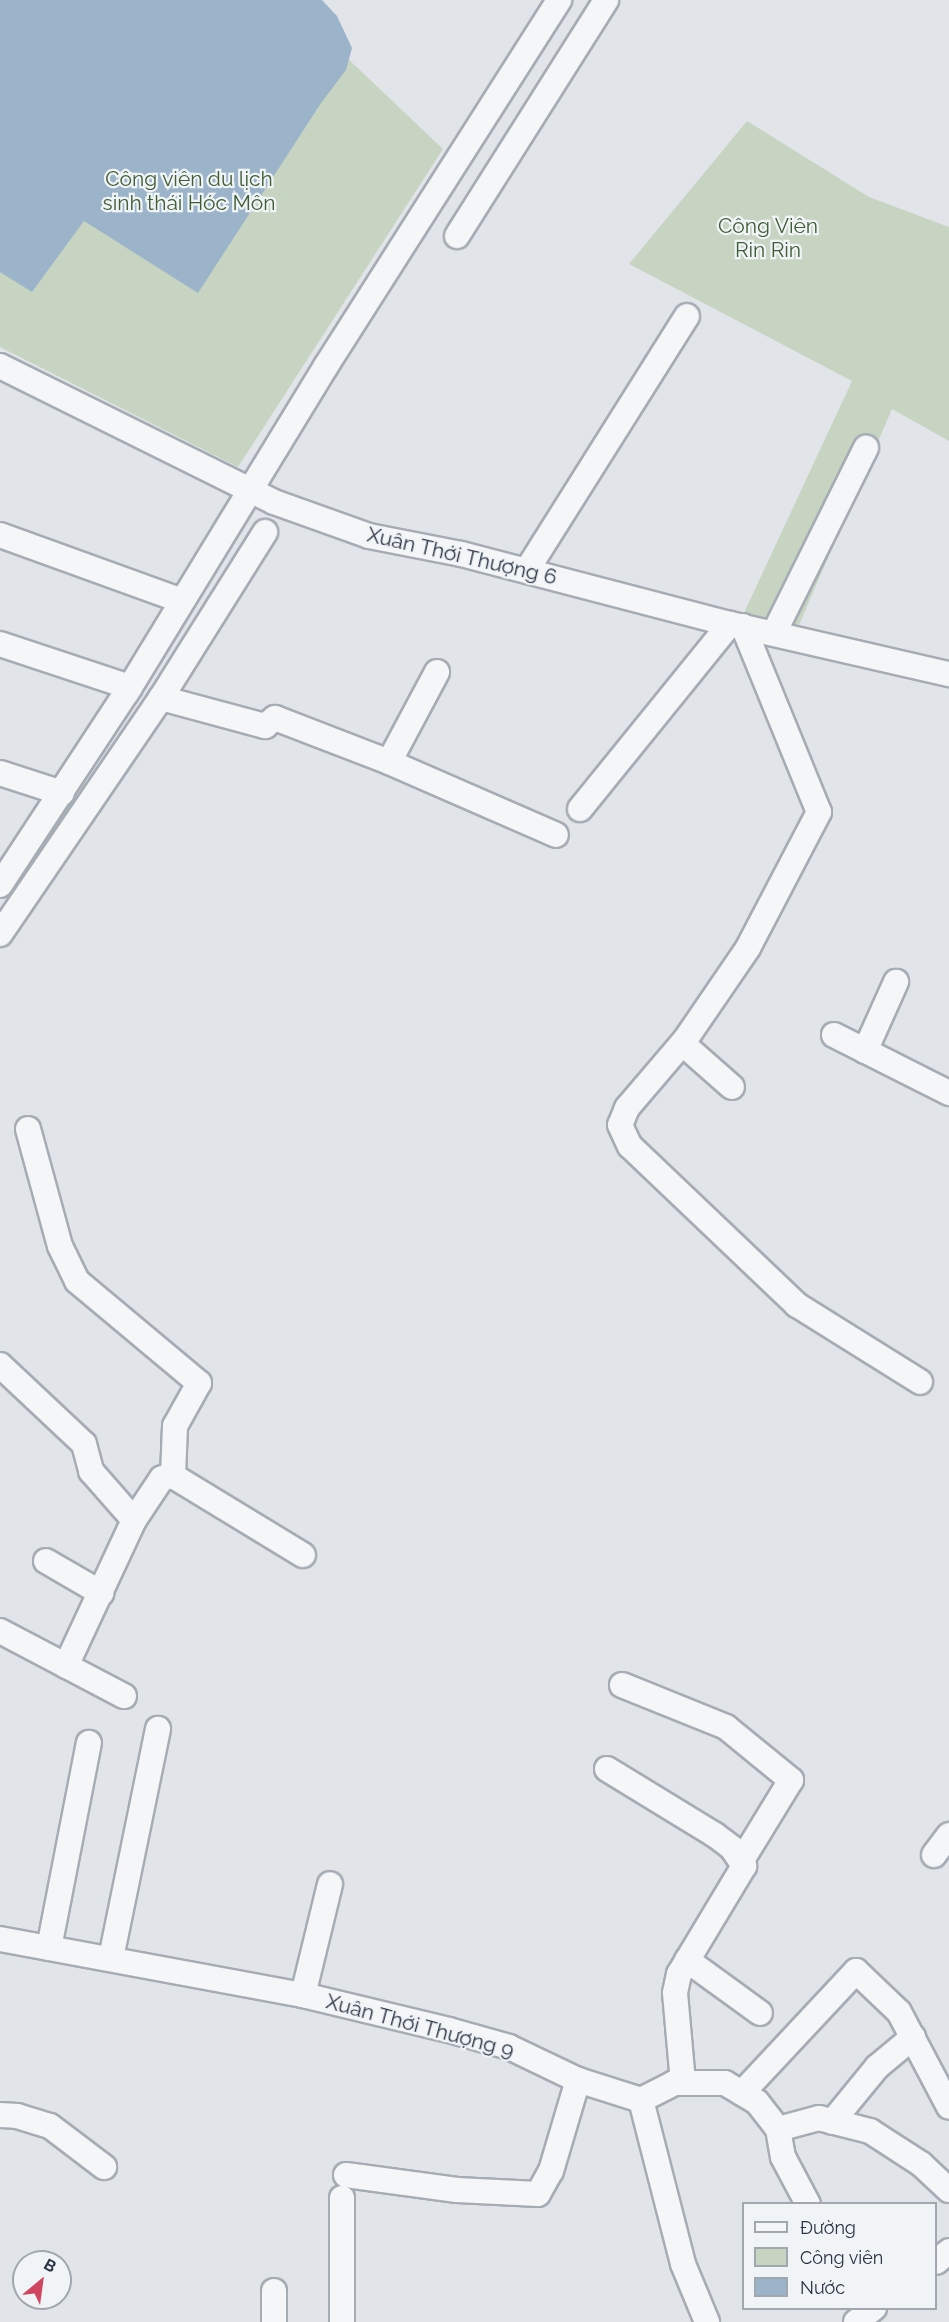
<!DOCTYPE html>
<meta charset="utf-8">
<style>
body{margin:0}
#map{position:relative;width:949px;height:2322px;overflow:hidden;background:#e1e5ea;font-family:Raleway,sans-serif}
div>[style]{position:absolute}
.green>*{inset:0;background:#c7d4c2}
.water>*{inset:0;background:#9cb4ca}
.roads{filter:drop-shadow(2px 0 #a6acb4) drop-shadow(-2px 0 #a6acb4) drop-shadow(0 2px #a6acb4) drop-shadow(0 -2px #a6acb4)}
.minor>*{height:24px;margin:-12px;padding:0 12px;transform-origin:12px;border-radius:12px;background:#f4f6f8}
span{translate:-50% -50%;white-space:nowrap;text-align:center;line-height:1.15;-webkit-text-stroke:4.5px #f1f4f7;paint-order:stroke}
.park-label{font-size:21px;color:#3f5e36}
.street-label{font-size:21px;color:#293342}
.legend{position:absolute;left:742px;top:2202px;width:195px;height:108px;box-sizing:border-box;background:#f1f4f7;border:2px solid #a1a7af;margin:0;padding:8px 10px;list-style:none;font-size:18px;color:#293342}
.legend li{display:flex;align-items:center;gap:12px;height:30px}
.legend b{width:30px;border:2px solid #a1a7af}
.north{position:absolute;left:12px;top:2250px;width:60px;height:60px;box-sizing:border-box;background:#f1f4f7;border:2px solid #a1a7af;border-radius:50%;rotate:29deg;font-size:16px;font-weight:700;line-height:24px;text-align:center;color:#293342}
.north::after{content:'';display:block;margin:auto;width:21px;height:27px;background:#d04560;clip-path:polygon(50% 0,100% 100%,50% 72%,0 100%)}
</style>
<div id="map">
<div class="green">
<div style="clip-path:polygon(0 0,286px 0,443px 149px,238px 467px,0 347px)"></div>
<div style="clip-path:polygon(747px 121px,869px 197px,949px 227px,949px 441px,892px 409px,796px 632px,743px 615px,852px 381px,629px 264px)"></div>
</div>
<div class="water">
<div style="clip-path:polygon(0 0,322px 0,337px 16px,352px 48px,346px 70px,321px 103px,198px 293px,84px 221px,32px 292px,0 272px)"></div>
</div>
<div class="roads">
<div class="minor">
<div style="left:457px;top:236px;width:279px;rotate:-57.7deg"></div>
<div style="left:0;top:366px;width:306px;rotate:26.4deg"></div>
<div style="left:274px;top:502px;width:101px;rotate:19.7deg"></div>
<div style="left:369px;top:536px;width:94px;rotate:11.1deg"></div>
<div style="left:461px;top:554px;width:278px;rotate:14.6deg"></div>
<div style="left:730px;top:624px;width:225px;rotate:12.9deg"></div>
<div style="left:0;top:535px;width:191px;rotate:19.9deg"></div>
<div style="left:527px;top:570px;width:300px;rotate:-57.8deg"></div>
<div style="left:743px;top:626px;width:201px;rotate:67.8deg"></div>
<div style="left:819px;top:812px;width:153px;rotate:117.6deg"></div>
<div style="left:748px;top:948px;width:112px;rotate:124.4deg"></div>
<div style="left:685px;top:1040px;width:89px;rotate:130.5deg"></div>
<div style="left:627px;top:1108px;width:18px;rotate:112deg"></div>
<div style="left:620px;top:1125px;width:23px;rotate:65deg"></div>
<div style="left:630px;top:1146px;width:231px;rotate:43.6deg"></div>
<div style="left:797px;top:1305px;width:145px;rotate:32deg"></div>
<div style="left:774px;top:633px;width:207px;rotate:-63.6deg"></div>
<div style="left:0;top:644px;width:137px;rotate:18.3deg"></div>
<div style="left:161px;top:698px;width:108px;rotate:15.1deg"></div>
<div style="left:265px;top:726px;width:13px;rotate:-39deg"></div>
<div style="left:275px;top:718px;width:122px;rotate:21.1deg"></div>
<div style="left:389px;top:762px;width:182px;rotate:23.6deg"></div>
<div style="left:389px;top:762px;width:102px;rotate:-61.9deg"></div>
<div style="left:0;top:773px;width:65px;rotate:17.9deg"></div>
<div style="left:580px;top:809px;width:238px;rotate:-51deg"></div>
<div style="left:0;top:885px;width:231px;rotate:-56.7deg"></div>
<div style="left:127px;top:692px;width:382px;rotate:-58.6deg"></div>
<div style="left:326px;top:366px;width:434px;rotate:-57.5deg"></div>
<div style="left:0;top:934px;width:286px;rotate:-55.7deg"></div>
<div style="left:161px;top:698px;width:196px;rotate:-57.9deg"></div>
<div style="left:834px;top:1035px;width:129px;rotate:26.8deg"></div>
<div style="left:683px;top:1044px;width:65px;rotate:41.3deg"></div>
<div style="left:865px;top:1051px;width:76px;rotate:-65.8deg"></div>
<div style="left:28px;top:1129px;width:121px;rotate:74.7deg"></div>
<div style="left:60px;top:1246px;width:39px;rotate:64deg"></div>
<div style="left:77px;top:1281px;width:159px;rotate:39.9deg"></div>
<div style="left:199px;top:1383px;width:49px;rotate:119.2deg"></div>
<div style="left:175px;top:1426px;width:50px;rotate:92.3deg"></div>
<div style="left:0;top:1365px;width:115px;rotate:43.2deg"></div>
<div style="left:84px;top:1444px;width:28px;rotate:75deg"></div>
<div style="left:91px;top:1471px;width:65px;rotate:48.7deg"></div>
<div style="left:134px;top:1520px;width:161px;rotate:115deg"></div>
<div style="left:134px;top:1520px;width:50px;rotate:-56.3deg"></div>
<div style="left:162px;top:1478px;width:11px;rotate:-10deg"></div>
<div style="left:173px;top:1476px;width:152px;rotate:31.3deg"></div>
<div style="left:46px;top:1561px;width:64px;rotate:30.2deg"></div>
<div style="left:0;top:1631px;width:140px;rotate:27.7deg"></div>
<div style="left:622px;top:1685px;width:112px;rotate:22deg"></div>
<div style="left:726px;top:1727px;width:84px;rotate:39.2deg"></div>
<div style="left:791px;top:1780px;width:94px;rotate:121.5deg"></div>
<div style="left:607px;top:1769px;width:127px;rotate:31.4deg"></div>
<div style="left:715px;top:1835px;width:21px;rotate:37deg"></div>
<div style="left:732px;top:1848px;width:22px;rotate:56deg"></div>
<div style="left:744px;top:1866px;width:126px;rotate:121deg"></div>
<div style="left:679px;top:1974px;width:19px;rotate:102deg"></div>
<div style="left:675px;top:1993px;width:90px;rotate:84.9deg"></div>
<div style="left:934px;top:1855px;width:25px;rotate:-53deg"></div>
<div style="left:0;top:1939px;width:308px;rotate:10.5deg"></div>
<div style="left:303px;top:1995px;width:150px;rotate:13.5deg"></div>
<div style="left:449px;top:2030px;width:62px;rotate:15.8deg"></div>
<div style="left:509px;top:2047px;width:76px;rotate:25.6deg"></div>
<div style="left:578px;top:2080px;width:66px;rotate:17.6deg"></div>
<div style="left:49px;top:1948px;width:209px;rotate:-79deg"></div>
<div style="left:111px;top:1958px;width:234px;rotate:-78.4deg"></div>
<div style="left:687px;top:1960px;width:90px;rotate:36deg"></div>
<div style="left:303px;top:1995px;width:114px;rotate:-76.3deg"></div>
<div style="left:742px;top:2093px;width:167px;rotate:-46.9deg"></div>
<div style="left:856px;top:1971px;width:59px;rotate:43.6deg"></div>
<div style="left:899px;top:2012px;width:107px;rotate:62.2deg"></div>
<div style="left:641px;top:2100px;width:37px;rotate:-27deg"></div>
<div style="left:674px;top:2083px;width:51px"></div>
<div style="left:725px;top:2083px;width:37px;rotate:31deg"></div>
<div style="left:757px;top:2102px;width:34px;rotate:52deg"></div>
<div style="left:778px;top:2129px;width:42px;rotate:-15deg"></div>
<div style="left:819px;top:2118px;width:53px;rotate:14.3deg"></div>
<div style="left:870px;top:2131px;width:61px;rotate:32.9deg"></div>
<div style="left:921px;top:2164px;width:38px;rotate:43deg"></div>
<div style="left:641px;top:2100px;width:169px;rotate:75.6deg"></div>
<div style="left:683px;top:2264px;width:63px;rotate:67.5deg"></div>
<div style="left:0;top:2115px;width:17px;rotate:3deg"></div>
<div style="left:17px;top:2116px;width:34px;rotate:17deg"></div>
<div style="left:50px;top:2126px;width:68px;rotate:37.2deg"></div>
<div style="left:832px;top:2122px;width:71px;rotate:-50.7deg"></div>
<div style="left:877px;top:2067px;width:47px;rotate:-39.8deg"></div>
<div style="left:778px;top:2129px;width:28px;rotate:80deg"></div>
<div style="left:783px;top:2157px;width:53px;rotate:62deg"></div>
<div style="left:346px;top:2175px;width:112px;rotate:7.7deg"></div>
<div style="left:457px;top:2190px;width:81px;rotate:2.8deg"></div>
<div style="left:538px;top:2194px;width:26px;rotate:-61deg"></div>
<div style="left:551px;top:2171px;width:95px;rotate:-73.5deg"></div>
<div style="left:342px;top:2198px;width:124px;rotate:90deg"></div>
<div style="left:936px;top:2262px;width:17px;rotate:-40deg"></div>
<div style="left:274px;top:2291px;width:31px;rotate:90deg"></div>
<div style="left:856px;top:2322px;width:23px;rotate:-38deg"></div>
</div>
</div>
<div class="park-label">
<span style="left:189px;top:191px">Công viên du lịch<br>sinh thái Hóc Môn</span>
<span style="left:768px;top:238px">Công Viên<br>Rin Rin</span>
</div>
<div class="street-label">
<span style="left:462px;top:556px;rotate:13deg">Xuân Thới Thượng 6</span>
<span style="left:420px;top:2026px;rotate:15deg">Xuân Thới Thượng 9</span>
</div>
<ul class="legend">
<li><b style="height:8px;background:#f4f6f8"></b>Đường</li>
<li><b style="height:16px;background:#c7d4c2"></b>Công viên</li>
<li><b style="height:16px;background:#9cb4ca"></b>Nước</li>
</ul>
<div class="north">B</div>
</div>
